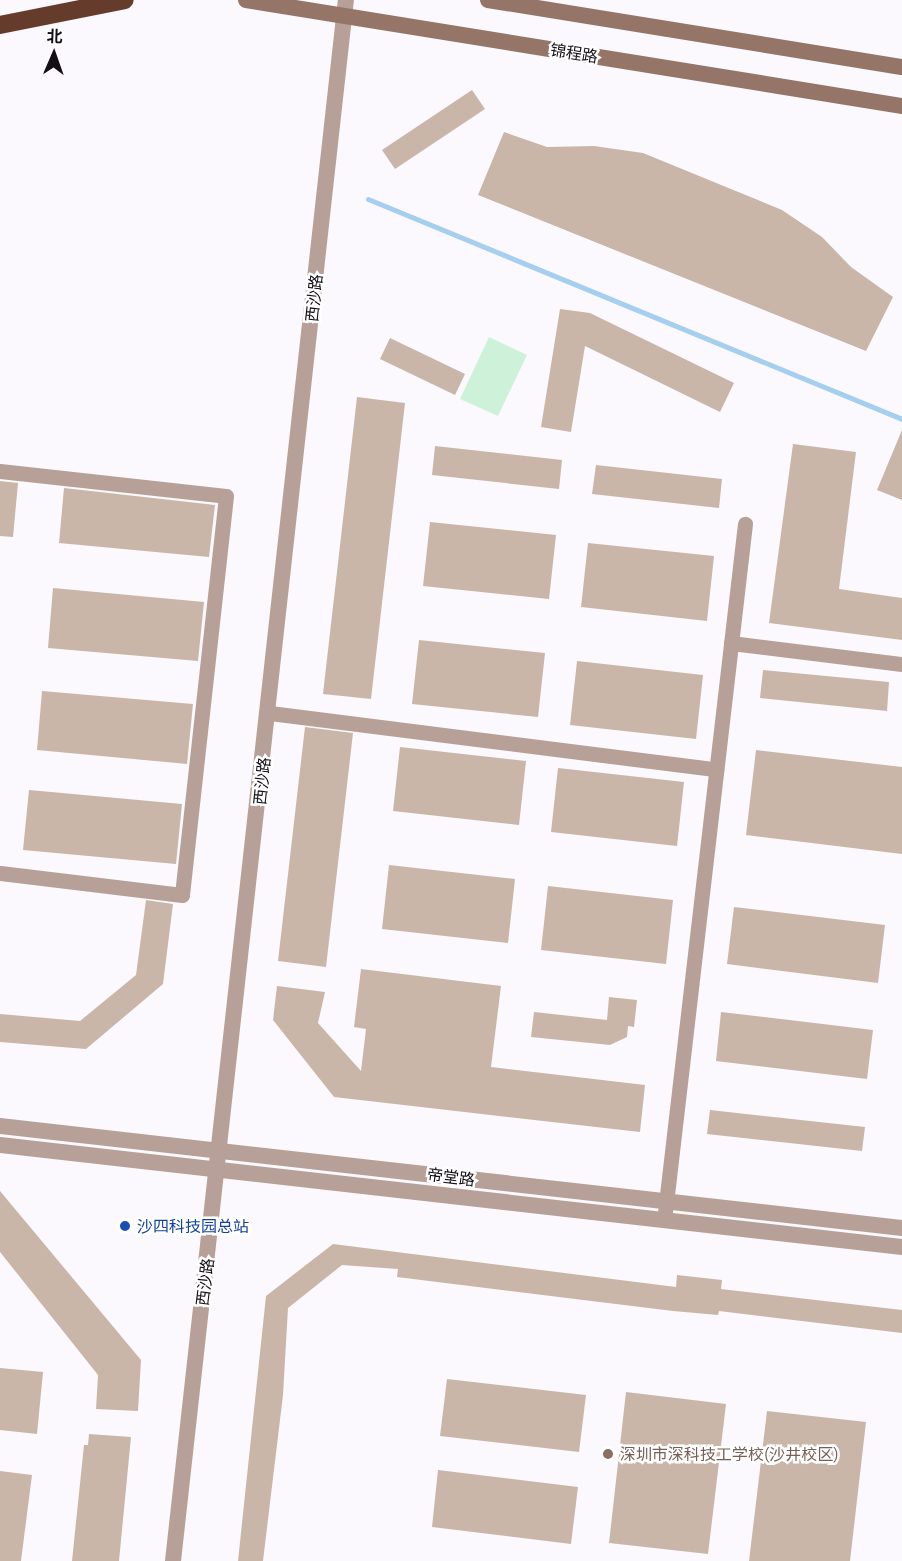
<!DOCTYPE html>
<meta charset="utf-8">
<style>
body{margin:0}
#map{position:relative;width:902px;height:1561px;overflow:hidden;background:#fbf9fd;font-family:"IBM Plex Sans","Noto Sans SC",sans-serif}
div>[style]{position:absolute}
.green>*{inset:0;background:#cdf2d9}
.stream>*{height:5px;margin:-2.5px;padding:0 2.5px;transform-origin:2.5px;border-radius:2.5px;background:#a5ceef}
.building>*{inset:0;background:#c9b6a9}
.minor>*{height:15px;margin:-7.5px;padding:0 7.5px;transform-origin:7.5px;border-radius:7.5px;background:#b6a097}
.tertiary>*{height:16px;margin:-8px;padding:0 8px;transform-origin:8px;border-radius:8px;background:#b6a097}
.secondary>*{height:16px;margin:-8px;padding:0 8px;transform-origin:8px;border-radius:8px;background:#947568}
.motorway>*{height:18px;margin:-9px;padding:0 9px;transform-origin:9px;border-radius:9px;background:#653c2b}
.dots>*{width:16px;height:16px;translate:-50% -50%;box-sizing:border-box;border:3px solid #fff;border-radius:50%}
span{translate:-50% -50%;white-space:nowrap;text-align:center;line-height:1.15;-webkit-text-stroke:5px #fff;paint-order:stroke}
.street-label{font-size:16px;color:#140f16}
.transit-label{font-size:16px;color:#164399}
.left{translate:0 -50%;text-align:left}
.education-label{font-size:16px;color:#785e54}
.north{position:absolute;left:24px;top:24px;width:60px;height:60px;-webkit-text-stroke:4px #fff;paint-order:stroke;rotate:2deg;font-size:16px;font-weight:700;line-height:24px;text-align:center;color:#140f16}
.north::after{content:'';display:block;margin:auto;width:21px;height:27px;background:#140f16;clip-path:polygon(50% 0,100% 100%,50% 72%,0 100%)}
</style>
<div id="map">
<div class="green">
<div style="clip-path:polygon(489px 337px,527px 355px,498px 416px,460px 399px)"></div>
</div>
<div class="stream">
<div style="left:368px;top:199px;width:578px;rotate:22.39deg"></div>
</div>
<div class="building">
<div style="clip-path:polygon(472px 90px,485px 109px,395px 169px,382px 150px)"></div>
<div style="clip-path:polygon(504px 132px,547px 147px,594px 146px,643px 153px,782px 210px,822px 237px,851px 267px,893px 297px,866px 351px,478px 195px)"></div>
<div style="clip-path:polygon(560px 309px,590px 313px,734px 383px,720px 412px,585px 346px,571px 432px,541px 427px)"></div>
<div style="clip-path:polygon(390px 338px,465px 374px,455px 395px,380px 359px)"></div>
<div style="clip-path:polygon(357px 397px,405px 403px,371px 699px,323px 694px)"></div>
<div style="clip-path:polygon(902px 430px,902px 500px,877px 490px)"></div>
<div style="clip-path:polygon(793px 444px,856px 452px,839px 589px,902px 598px,902px 640px,769px 623px)"></div>
<div style="clip-path:polygon(435px 446px,562px 460px,559px 489px,432px 475px)"></div>
<div style="clip-path:polygon(596px 465px,722px 479px,719px 508px,592px 494px)"></div>
<div style="clip-path:polygon(0 481px,18px 483px,13px 537px,0 536px)"></div>
<div style="clip-path:polygon(64px 488px,215px 505px,209px 557px,59px 543px)"></div>
<div style="clip-path:polygon(430px 522px,556px 535px,549px 599px,423px 586px)"></div>
<div style="clip-path:polygon(588px 543px,714px 556px,707px 621px,581px 607px)"></div>
<div style="clip-path:polygon(53px 588px,204px 602px,198px 661px,48px 648px)"></div>
<div style="clip-path:polygon(419px 640px,545px 653px,538px 717px,412px 704px)"></div>
<div style="clip-path:polygon(577px 661px,703px 675px,696px 739px,570px 725px)"></div>
<div style="clip-path:polygon(763px 670px,889px 682px,887px 711px,760px 698px)"></div>
<div style="clip-path:polygon(42px 691px,193px 704px,187px 764px,37px 750px)"></div>
<div style="clip-path:polygon(305px 727px,353px 733px,326px 967px,278px 961px)"></div>
<div style="clip-path:polygon(400px 747px,526px 761px,519px 825px,393px 811px)"></div>
<div style="clip-path:polygon(756px 750px,902px 767px,902px 854px,746px 835px)"></div>
<div style="clip-path:polygon(558px 768px,684px 782px,677px 846px,551px 832px)"></div>
<div style="clip-path:polygon(29px 790px,182px 804px,176px 864px,23px 850px)"></div>
<div style="clip-path:polygon(389px 865px,515px 879px,508px 943px,382px 929px)"></div>
<div style="clip-path:polygon(548px 886px,673px 900px,666px 964px,541px 950px)"></div>
<div style="clip-path:polygon(146px 900px,173px 904px,163px 984px,86px 1049px,0 1042px,0 1014px,80px 1021px,136px 975px)"></div>
<div style="clip-path:polygon(734px 907px,885px 925px,878px 983px,727px 964px)"></div>
<div style="clip-path:polygon(361px 969px,501px 986px,491px 1067px,645px 1085px,640px 1132px,334px 1097px,273px 1020px,277px 986px,325px 992px,318px 1023px,361px 1071px,366px 1029px,354px 1027px)"></div>
<div style="clip-path:polygon(609px 997px,637px 1000px,634px 1027px,628px 1026px,627px 1037px,610px 1045px,531px 1037px,534px 1012px,607px 1020px)"></div>
<div style="clip-path:polygon(721px 1012px,873px 1030px,867px 1079px,716px 1061px)"></div>
<div style="clip-path:polygon(710px 1110px,865px 1127px,862px 1151px,707px 1134px)"></div>
<div style="clip-path:polygon(0 1191px,141px 1360px,138px 1411px,96px 1409px,98px 1375px,0 1252px)"></div>
<div style="clip-path:polygon(333px 1244px,676px 1287px,677px 1275px,722px 1280px,721px 1289px,902px 1310px,902px 1333px,719px 1311px,718px 1315px,673px 1311px,397px 1277px,398px 1269px,342px 1265px,288px 1308px,283px 1395px,263px 1561px,238px 1561px,266px 1296px)"></div>
<div style="clip-path:polygon(0 1368px,43px 1372px,37px 1434px,0 1430px)"></div>
<div style="clip-path:polygon(447px 1379px,586px 1395px,579px 1452px,440px 1436px)"></div>
<div style="clip-path:polygon(626px 1392px,726px 1404px,708px 1554px,609px 1543px)"></div>
<div style="clip-path:polygon(767px 1411px,866px 1422px,850px 1561px,749px 1561px)"></div>
<div style="clip-path:polygon(89px 1434px,131px 1437px,119px 1561px,72px 1561px,84px 1445px,88px 1445px)"></div>
<div style="clip-path:polygon(438px 1470px,578px 1487px,571px 1544px,432px 1527px)"></div>
<div style="clip-path:polygon(0 1471px,32px 1475px,21px 1561px,0 1561px)"></div>
</div>
<div class="minor">
<div style="left:0;top:471px;width:227px;rotate:6.3deg"></div>
<div style="left:226px;top:496px;width:401px;rotate:96.3deg"></div>
<div style="left:182px;top:895px;width:183px;rotate:-173.1deg"></div>
<div style="left:731px;top:643px;width:172px;rotate:7deg"></div>
<div style="left:270px;top:713px;width:450px;rotate:7.2deg"></div>
<div style="left:665px;top:1212px;width:693px;rotate:-83.37deg"></div>
</div>
<div class="tertiary">
<div style="left:0;top:1126px;width:908px;rotate:6.45deg"></div>
<div style="left:0;top:1145px;width:908px;rotate:6.45deg"></div>
<div style="left:173px;top:1561px;width:1571px;rotate:-83.68deg"></div>
</div>
<div class="secondary">
<div style="left:246px;top:0;width:665px;rotate:9.18deg"></div>
<div style="left:488px;top:0;width:419px;rotate:9.2deg"></div>
</div>
<div class="motorway">
<div style="left:0;top:25px;width:127px;rotate:-11.3deg"></div>
</div>
<div class="dots">
<div style="left:125px;top:1226px;background:#1a4fb4"></div>
<div style="left:608px;top:1454px;background:#8d6e63"></div>
</div>
<div class="street-label">
<span style="left:574px;top:53px;rotate:9deg">锦程路</span>
<span style="left:314px;top:298px;rotate:-84deg">西沙路</span>
<span style="left:262px;top:781px;rotate:-84deg">西沙路</span>
<span style="left:451px;top:1177px;rotate:7deg">帝堂路</span>
<span style="left:205px;top:1282px;rotate:-83deg">西沙路</span>
</div>
<div class="transit-label">
<span class="left" style="left:137px;top:1226px">沙四科技园总站</span>
</div>
<div class="education-label">
<span class="left" style="left:620px;top:1454px">深圳市深科技工学校(沙井校区)</span>
</div>
<div class="north">北</div>
</div>
